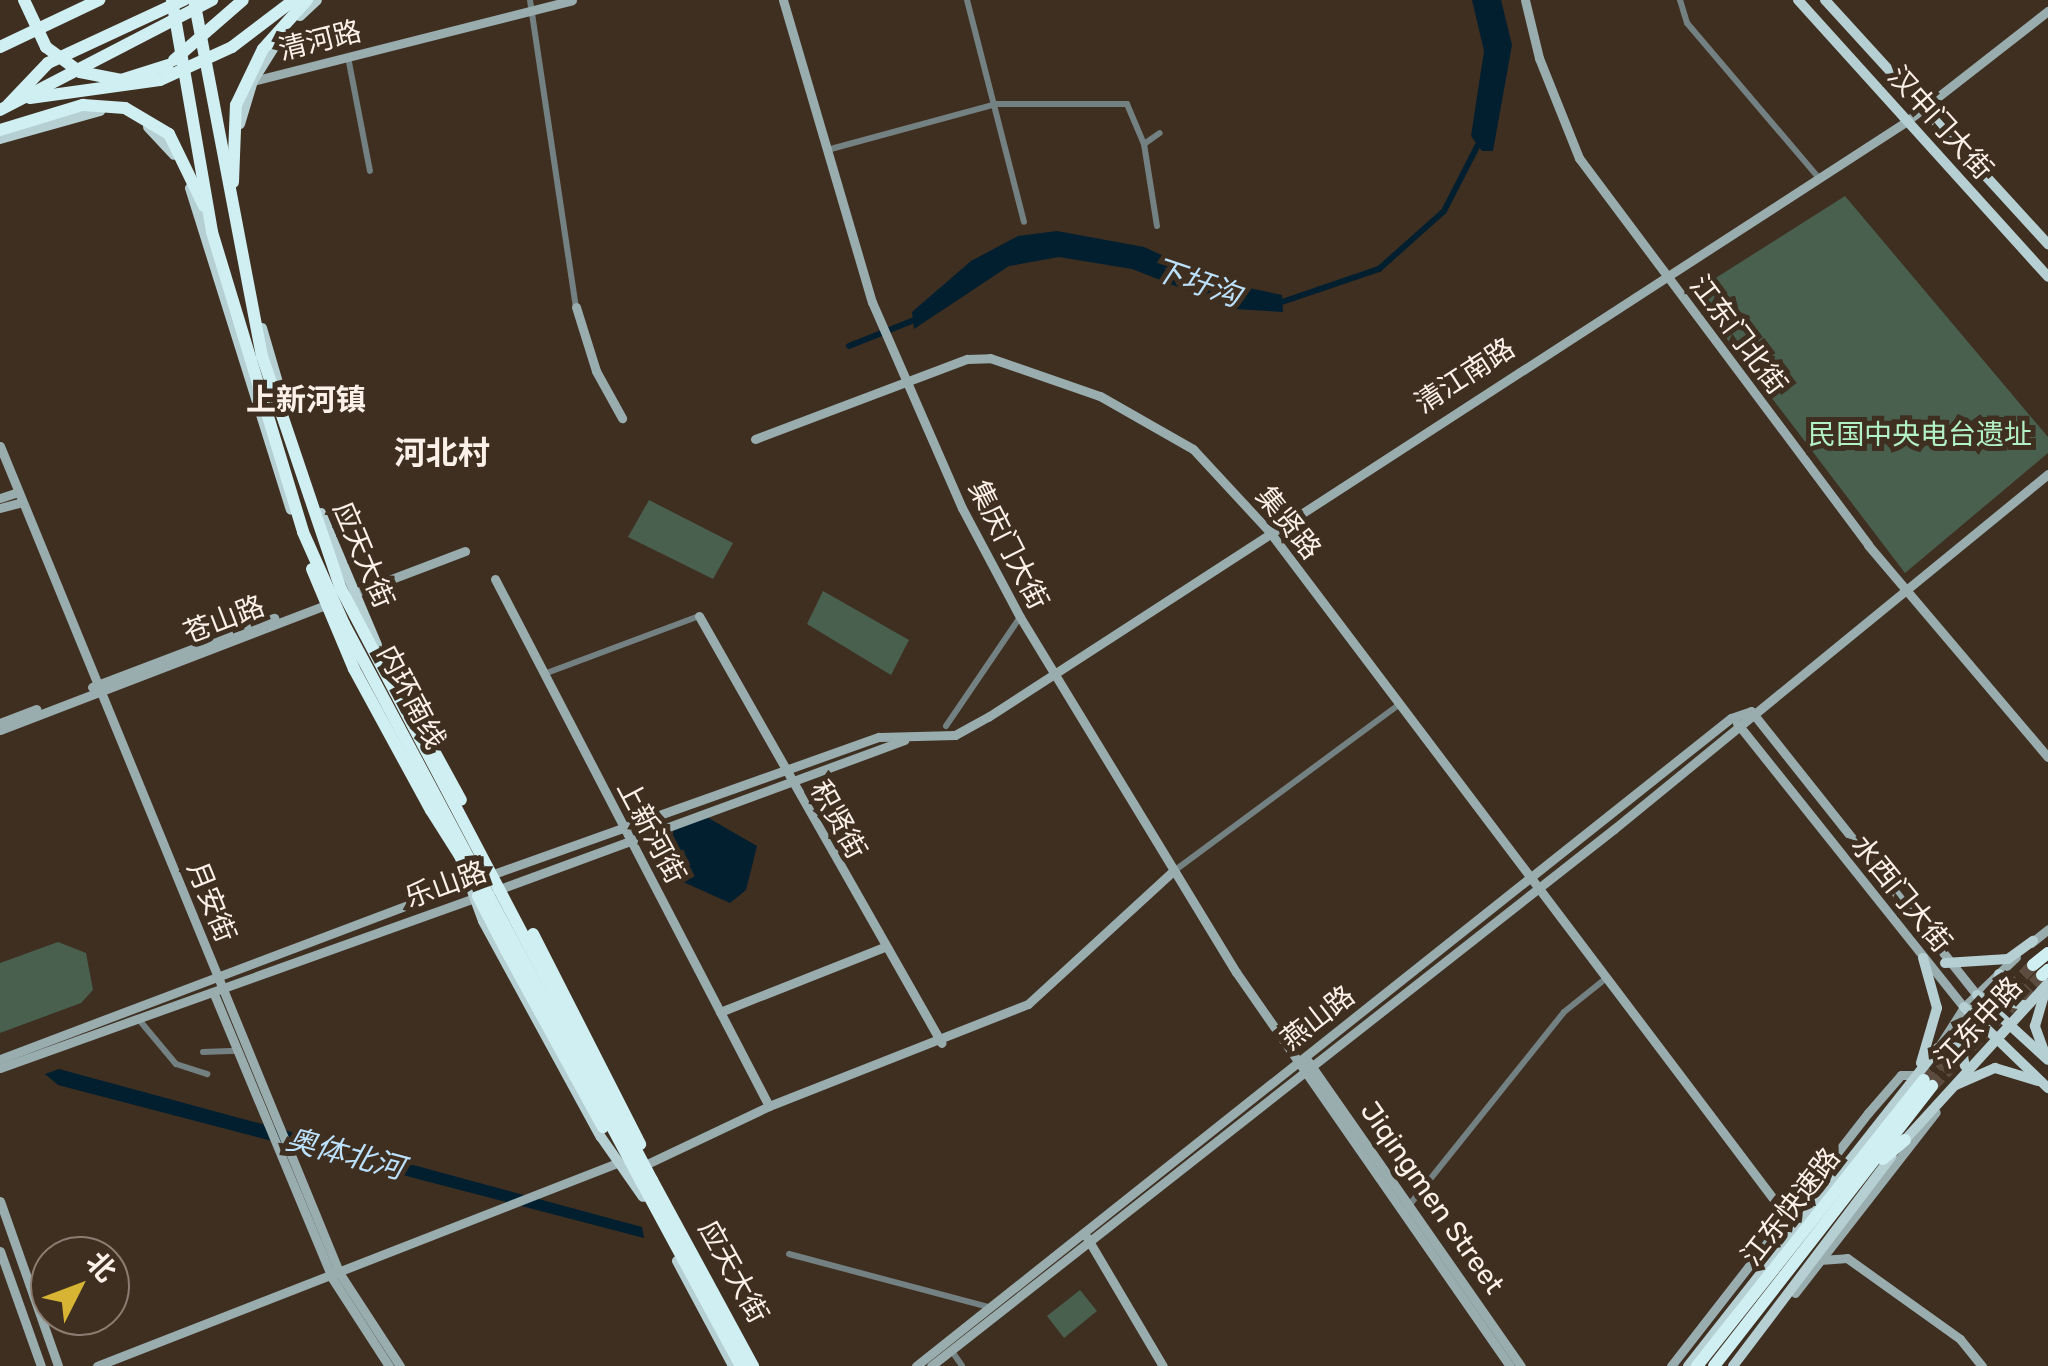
<!DOCTYPE html>
<meta charset="utf-8">
<style>
body{margin:0}
#map{position:relative;width:2048px;height:1366px;overflow:hidden;background:#3f2f21;font-family:Rubik,"Noto Sans SC",sans-serif}
div>[style]{position:absolute}
.green>*{inset:0;background:#49604f}
.water>*{inset:0;background:#021f30}
.canal>*{height:6px;margin:-3px;padding:0 3px;transform-origin:3px;border-radius:3px;background:#021f30}
.highway-tunnel>*{height:12px;margin-top:-6px;transform-origin:0;background:repeating-linear-gradient(90deg,#5b4c3f 0 12px,transparent 0 18px)}
.street>*{height:6px;margin:-3px;padding:0 3px;transform-origin:3px;border-radius:3px;background:#748182}
.secondary>*{height:9px;margin:-4.5px;padding:0 4.5px;transform-origin:4.5px;border-radius:4.5px;background:#99adaf}
.primary>*{height:10px;margin:-5px;padding:0 5px;transform-origin:5px;border-radius:5px;background:#b5cfd2}
.highway>*{height:12px;margin:-6px;padding:0 6px;transform-origin:6px;border-radius:6px;background:#cfeff2}
.highway-bridge>*{height:12px;margin:-6px;padding:0 6px;transform-origin:6px;border-radius:6px;background:#cfeff2}
span{translate:-50% -50%;white-space:nowrap;text-align:center;line-height:1.15;-webkit-text-stroke:10px #3f2f21;paint-order:stroke}
.street-label{font-size:28px;color:#fcf1e9}
.park-label{font-size:28px;color:#b2f1c3}
.water-label{font-size:30px;color:#bce1fc;font-style:italic}
.neighbourhood-label{font-size:30px;color:#fcf1e9;font-weight:700}
.quarter-label{font-size:32px;color:#fcf1e9;font-weight:700}
.north{position:absolute;left:30px;top:1236px;width:100px;height:100px;box-sizing:border-box;background:#3f2f21;border:2px solid #8b7d71;border-radius:50%;rotate:48deg;font-size:28px;font-weight:700;line-height:40px;text-align:center;color:#fcf1e9}
.north::after{content:'';display:block;margin:auto;width:35px;height:45px;background:#d7b434;clip-path:polygon(50% 0,100% 100%,50% 72%,0 100%)}
</style>
<div id="map">
<div class="green">
<div style="clip-path:polygon(1845px 196px,2048px 437px,2048px 453px,1905px 573px,1692px 293px)"></div>
<div style="clip-path:polygon(649px 500px,733px 543px,713px 579px,628px 537px)"></div>
<div style="clip-path:polygon(823px 591px,909px 640px,891px 675px,807px 624px)"></div>
<div style="clip-path:polygon(58px 942px,86px 953px,93px 990px,81px 1003px,0 1033px,0 963px)"></div>
<div style="clip-path:polygon(1080px 1290px,1097px 1311px,1064px 1338px,1047px 1316px)"></div>
</div>
<div class="water">
<div style="clip-path:polygon(1472px 0,1501px 0,1512px 45px,1493px 151px,1482px 151px,1471px 136px,1484px 51px)"></div>
<div style="clip-path:polygon(1057px 231px,1144px 247px,1221px 282px,1282px 295px,1283px 312px,1234px 309px,1132px 269px,1059px 257px,1009px 266px,914px 329px,912px 312px,971px 261px,1018px 236px)"></div>
<div style="clip-path:polygon(705px 816px,757px 846px,746px 890px,730px 903px,661px 872px,674px 830px)"></div>
<div style="clip-path:polygon(59px 1069px,642px 1227px,644px 1238px,58px 1085px,45px 1074px)"></div>
</div>
<div class="canal">
<div style="left:1276px;top:304px;width:109px;rotate:-18.8deg"></div>
<div style="left:1379px;top:269px;width:87px;rotate:-41.7deg"></div>
<div style="left:1444px;top:211px;width:81px;rotate:-62.8deg"></div>
<div style="left:849px;top:346px;width:73px;rotate:-21.7deg"></div>
</div>
<div class="highway-tunnel">
<div style="left:1924px;top:1080px;width:158px;rotate:-46.5deg"></div>
<div style="left:1932px;top:1086px;width:156px;rotate:-45.3deg"></div>
</div>
<div class="street">
<div style="left:530px;top:0;width:310px;rotate:81.5deg"></div>
<div style="left:967px;top:0;width:229px;rotate:75.6deg"></div>
<div style="left:1680px;top:0;width:24px;rotate:73deg"></div>
<div style="left:1687px;top:23px;width:202px;rotate:49.6deg"></div>
<div style="left:348px;top:57px;width:116px;rotate:79.1deg"></div>
<div style="left:1144px;top:144px;width:19px;rotate:-35deg"></div>
<div style="left:827px;top:150px;width:175px;rotate:-15.2deg"></div>
<div style="left:996px;top:104px;width:131px"></div>
<div style="left:1127px;top:104px;width:43px;rotate:67deg"></div>
<div style="left:1144px;top:144px;width:83px;rotate:81deg"></div>
<div style="left:544px;top:674px;width:165px;rotate:-20.5deg"></div>
<div style="left:946px;top:726px;width:132px;rotate:-55.8deg"></div>
<div style="left:1174px;top:871px;width:279px;rotate:-36.5deg"></div>
<div style="left:140px;top:1021px;width:56px;rotate:50.1deg"></div>
<div style="left:176px;top:1064px;width:33px;rotate:18deg"></div>
<div style="left:203px;top:1052px;width:34px;rotate:-2deg"></div>
<div style="left:1407px;top:1208px;width:251px;rotate:-51.3deg"></div>
<div style="left:1564px;top:1012px;width:53px;rotate:-38.8deg"></div>
<div style="left:789px;top:1254px;width:206px;rotate:14.9deg"></div>
<div style="left:951px;top:1350px;width:19px;rotate:55deg"></div>
</div>
<div class="secondary">
<div style="left:783px;top:0;width:315px;rotate:73.6deg"></div>
<div style="left:872px;top:302px;width:225px;rotate:66.4deg"></div>
<div style="left:962px;top:508px;width:123px;rotate:62deg"></div>
<div style="left:1020px;top:617px;width:416px;rotate:58.7deg"></div>
<div style="left:1236px;top:972px;width:480px;rotate:55.2deg"></div>
<div style="left:1525px;top:0;width:60px;rotate:76.4deg"></div>
<div style="left:1539px;top:58px;width:108px;rotate:68.2deg"></div>
<div style="left:1579px;top:158px;width:483px;rotate:53.2deg"></div>
<div style="left:1868px;top:545px;width:278px;rotate:49.7deg"></div>
<div style="left:253px;top:81px;width:329px;rotate:-14.2deg"></div>
<div style="left:576px;top:307px;width:67px;rotate:72.6deg"></div>
<div style="left:596px;top:371px;width:54px;rotate:61deg"></div>
<div style="left:755px;top:439px;width:227px;rotate:-20.7deg"></div>
<div style="left:967px;top:359px;width:23px;rotate:-2deg"></div>
<div style="left:990px;top:358px;width:116px;rotate:19.1deg"></div>
<div style="left:1100px;top:396px;width:107px;rotate:29.7deg"></div>
<div style="left:1193px;top:449px;width:112px;rotate:47.2deg"></div>
<div style="left:1269px;top:531px;width:860px;rotate:52.94deg"></div>
<div style="left:0;top:446px;width:895px;rotate:67.68deg"></div>
<div style="left:340px;top:1274px;width:110px;rotate:56.9deg"></div>
<div style="left:0;top:498px;width:16px;rotate:-18deg"></div>
<div style="left:0;top:508px;width:20px;rotate:-15deg"></div>
<div style="left:495px;top:579px;width:594px;rotate:62.53deg"></div>
<div style="left:352px;top:594px;width:121px;rotate:-20.8deg"></div>
<div style="left:699px;top:616px;width:491px;rotate:60.4deg"></div>
<div style="left:92px;top:687px;width:195px;rotate:-20.8deg"></div>
<div style="left:1751px;top:711px;width:363px;rotate:51.5deg"></div>
<div style="left:0;top:723px;width:39px;rotate:-21deg"></div>
<div style="left:1737px;top:723px;width:364px;rotate:51.4deg"></div>
<div style="left:0;top:730px;width:352px;rotate:-21deg"></div>
<div style="left:488px;top:876px;width:415px;rotate:-19.6deg"></div>
<div style="left:879px;top:737px;width:76px;rotate:-1.5deg"></div>
<div style="left:955px;top:735px;width:38px;rotate:-29deg"></div>
<div style="left:988px;top:717px;width:1095px;rotate:-32.96deg"></div>
<div style="left:1907px;top:121px;width:179px;rotate:-38deg"></div>
<div style="left:497px;top:890px;width:434px;rotate:-20.2deg"></div>
<div style="left:2031px;top:943px;width:22px;rotate:-39deg"></div>
<div style="left:214px;top:994px;width:308px;rotate:67.4deg"></div>
<div style="left:332px;top:1278px;width:105px;rotate:57.1deg"></div>
<div style="left:720px;top:1012px;width:176px;rotate:-21.6deg"></div>
<div style="left:1938px;top:1048px;width:49px;rotate:-57.6deg"></div>
<div style="left:1964px;top:1007px;width:72px;rotate:-43.9deg"></div>
<div style="left:0;top:1059px;width:507px;rotate:-20.69deg"></div>
<div style="left:1308px;top:1061px;width:372px;rotate:55.1deg"></div>
<div style="left:0;top:1068px;width:507px;rotate:-19.72deg"></div>
<div style="left:647px;top:1164px;width:135px;rotate:-25.4deg"></div>
<div style="left:769px;top:1106px;width:278px;rotate:-21.5deg"></div>
<div style="left:1028px;top:1004px;width:197px;rotate:-42.5deg"></div>
<div style="left:0;top:1201px;width:175px;rotate:70.6deg"></div>
<div style="left:1086px;top:1236px;width:151px;rotate:59.4deg"></div>
<div style="left:0;top:1251px;width:122px;rotate:70.4deg"></div>
<div style="left:1820px;top:1260px;width:27px;rotate:-4deg"></div>
<div style="left:1847px;top:1258px;width:139px;rotate:35.6deg"></div>
<div style="left:1960px;top:1339px;width:35px;rotate:51deg"></div>
<div style="left:1795px;top:1293px;width:229px;rotate:-52.1deg"></div>
<div style="left:97px;top:1366px;width:558px;rotate:-21.32deg"></div>
<div style="left:916px;top:1366px;width:1041px;rotate:-38.49deg"></div>
<div style="left:1731px;top:718px;width:21px;rotate:-19deg"></div>
<div style="left:931px;top:1366px;width:869px;rotate:-38.18deg"></div>
<div style="left:1614px;top:829px;width:561px;rotate:-39.28deg"></div>
<div style="left:1671px;top:1366px;width:321px;rotate:-52.1deg"></div>
<div style="left:1868px;top:1113px;width:50px;rotate:-49deg"></div>
<div style="left:1901px;top:1075px;width:15px"></div>
</div>
<div class="primary">
<div style="left:1798px;top:0;width:373px;rotate:47.9deg"></div>
<div style="left:1825px;top:0;width:331px;rotate:47.6deg"></div>
<div style="left:300px;top:16px;width:23px;rotate:-43deg"></div>
<div style="left:240px;top:124px;width:45px;rotate:-73.2deg"></div>
<div style="left:253px;top:81px;width:53px;rotate:-58.1deg"></div>
<div style="left:148px;top:127px;width:38px;rotate:47deg"></div>
<div style="left:0;top:139px;width:104px;rotate:-15.6deg"></div>
<div style="left:190px;top:188px;width:337px;rotate:72.6deg"></div>
<div style="left:262px;top:328px;width:68px;rotate:73.7deg"></div>
<div style="left:321px;top:513px;width:143px;rotate:67deg"></div>
<div style="left:458px;top:853px;width:72px;rotate:69.8deg"></div>
<div style="left:483px;top:921px;width:246px;rotate:61.4deg"></div>
<div style="left:601px;top:1137px;width:73px;rotate:55deg"></div>
<div style="left:1945px;top:963px;width:63px;rotate:-3.6deg"></div>
<div style="left:2008px;top:959px;width:31px;rotate:-36deg"></div>
<div style="left:1999px;top:974px;width:26px;rotate:88deg"></div>
<div style="left:2000px;top:1000px;width:24px;rotate:12deg"></div>
<div style="left:1977px;top:995px;width:96px;rotate:42.5deg"></div>
<div style="left:1964px;top:1007px;width:117px;rotate:44deg"></div>
<div style="left:2045px;top:1054px;width:30px;rotate:-110deg"></div>
<div style="left:2035px;top:1026px;width:43px;rotate:-73.7deg"></div>
<div style="left:1921px;top:1063px;width:57px;rotate:-73.8deg"></div>
<div style="left:1937px;top:1008px;width:52px;rotate:-105.6deg"></div>
<div style="left:1956px;top:1085px;width:43px;rotate:-23.6deg"></div>
<div style="left:1995px;top:1068px;width:45px;rotate:16.8deg"></div>
<div style="left:1903px;top:1142px;width:215px;rotate:-47.6deg"></div>
<div style="left:677px;top:1261px;width:119px;rotate:61.9deg"></div>
<div style="left:1688px;top:1366px;width:405px;rotate:-51.8deg"></div>
<div style="left:1938px;top:1048px;width:23px;rotate:-18deg"></div>
<div style="left:1960px;top:1041px;width:25px;rotate:79deg"></div>
<div style="left:1733px;top:1366px;width:263px;rotate:-52.9deg"></div>
</div>
<div class="highway">
<div style="left:0;top:47px;width:110px;rotate:-25.4deg"></div>
<div style="left:174px;top:60px;width:91px;rotate:-41deg"></div>
<div style="left:30px;top:98px;width:131px;rotate:-7.9deg"></div>
<div style="left:160px;top:80px;width:79px;rotate:-24.6deg"></div>
<div style="left:232px;top:47px;width:78px;rotate:-37.2deg"></div>
<div style="left:8px;top:105px;width:58px;rotate:-46.4deg"></div>
<div style="left:48px;top:63px;width:150px;rotate:-24.9deg"></div>
<div style="left:0;top:110px;width:239px;rotate:-27.4deg"></div>
<div style="left:0;top:130px;width:87px;rotate:-16.8deg"></div>
<div style="left:83px;top:105px;width:42px;rotate:4.1deg"></div>
<div style="left:125px;top:108px;width:51px;rotate:30.6deg"></div>
<div style="left:169px;top:134px;width:80px;rotate:64.1deg"></div>
<div style="left:233px;top:182px;width:77px;rotate:-87.8deg"></div>
<div style="left:236px;top:105px;width:62px;rotate:-64.3deg"></div>
<div style="left:263px;top:49px;width:66px;rotate:-48.1deg"></div>
<div style="left:431px;top:810px;width:58px;rotate:57.7deg"></div>
<div style="left:478px;top:896px;width:61px;rotate:62.6deg"></div>
<div style="left:2033px;top:965px;width:19px;rotate:-39deg"></div>
<div style="left:2042px;top:975px;width:8px;rotate:-40deg"></div>
<div style="left:1883px;top:1159px;width:29px;rotate:-41deg"></div>
<div style="left:652px;top:1180px;width:212px;rotate:61.5deg"></div>
<div style="left:642px;top:1183px;width:208px;rotate:61.6deg"></div>
<div style="left:1697px;top:1366px;width:365px;rotate:-51.6deg"></div>
<div style="left:1714px;top:1366px;width:355px;rotate:-52.1deg"></div>
</div>
<div class="highway-bridge">
<div style="left:24px;top:0;width:52px;rotate:64.9deg"></div>
<div style="left:46px;top:47px;width:42px;rotate:36.3deg"></div>
<div style="left:80px;top:72px;width:42px;rotate:11deg"></div>
<div style="left:121px;top:80px;width:49px;rotate:-17.7deg"></div>
<div style="left:172px;top:0;width:235px;rotate:80.2deg"></div>
<div style="left:212px;top:232px;width:313px;rotate:73.1deg"></div>
<div style="left:303px;top:532px;width:101px;rotate:66deg"></div>
<div style="left:344px;top:624px;width:633px;rotate:61.94deg"></div>
<div style="left:194px;top:0;width:362px;rotate:79.2deg"></div>
<div style="left:262px;top:356px;width:246px;rotate:71.3deg"></div>
<div style="left:341px;top:589px;width:668px;rotate:62.25deg"></div>
<div style="left:312px;top:569px;width:108px;rotate:67.2deg"></div>
<div style="left:354px;top:669px;width:161px;rotate:61.4deg"></div>
<div style="left:390px;top:671px;width:147px;rotate:61.2deg"></div>
<div style="left:533px;top:934px;width:236px;rotate:63deg"></div>
<div style="left:506px;top:950px;width:202px;rotate:61.3deg"></div>
</div>
<div class="street-label">
<span style="left:320px;top:41px;rotate:-14deg">清河路</span>
<span style="left:1940px;top:123px;rotate:48deg">汉中门大街</span>
<span style="left:1738px;top:335px;rotate:53deg">江东门北街</span>
<span style="left:1465px;top:376px;rotate:-33deg">清江南路</span>
<span style="left:1288px;top:523px;rotate:51deg">集贤路</span>
<span style="left:1008px;top:545px;rotate:63deg">集庆门大街</span>
<span style="left:363px;top:555px;rotate:67deg">应天大街</span>
<span style="left:224px;top:620px;rotate:-21deg">苍山路</span>
<span style="left:411px;top:697px;rotate:62deg">内环南线</span>
<span style="left:838px;top:820px;rotate:61deg">积贤街</span>
<span style="left:651px;top:832px;rotate:62deg">上新河街</span>
<span style="left:446px;top:885px;rotate:-20deg">乐山路</span>
<span style="left:1901px;top:894px;rotate:51deg">水西门大街</span>
<span style="left:211px;top:902px;rotate:68deg">月安街</span>
<span style="left:1318px;top:1018px;rotate:-38deg">燕山路</span>
<span style="left:1979px;top:1023px;rotate:-47deg">江东中路</span>
<span style="left:1432px;top:1198px;rotate:55deg">Jiqingmen Street</span>
<span style="left:1791px;top:1207px;rotate:-52deg">江东快速路</span>
<span style="left:733px;top:1272px;rotate:61deg">应天大街</span>
</div>
<div class="park-label">
<span style="left:1920px;top:435px">民国中央电台遗址</span>
</div>
<div class="water-label">
<span style="left:1197px;top:283px;rotate:19deg">下圩沟</span>
<span style="left:345px;top:1154px;rotate:15deg">奥体北河</span>
</div>
<div class="neighbourhood-label">
<span style="left:306px;top:400px">上新河镇</span>
</div>
<div class="quarter-label">
<span style="left:442px;top:453px">河北村</span>
</div>
<div class="north">北</div>
</div>
